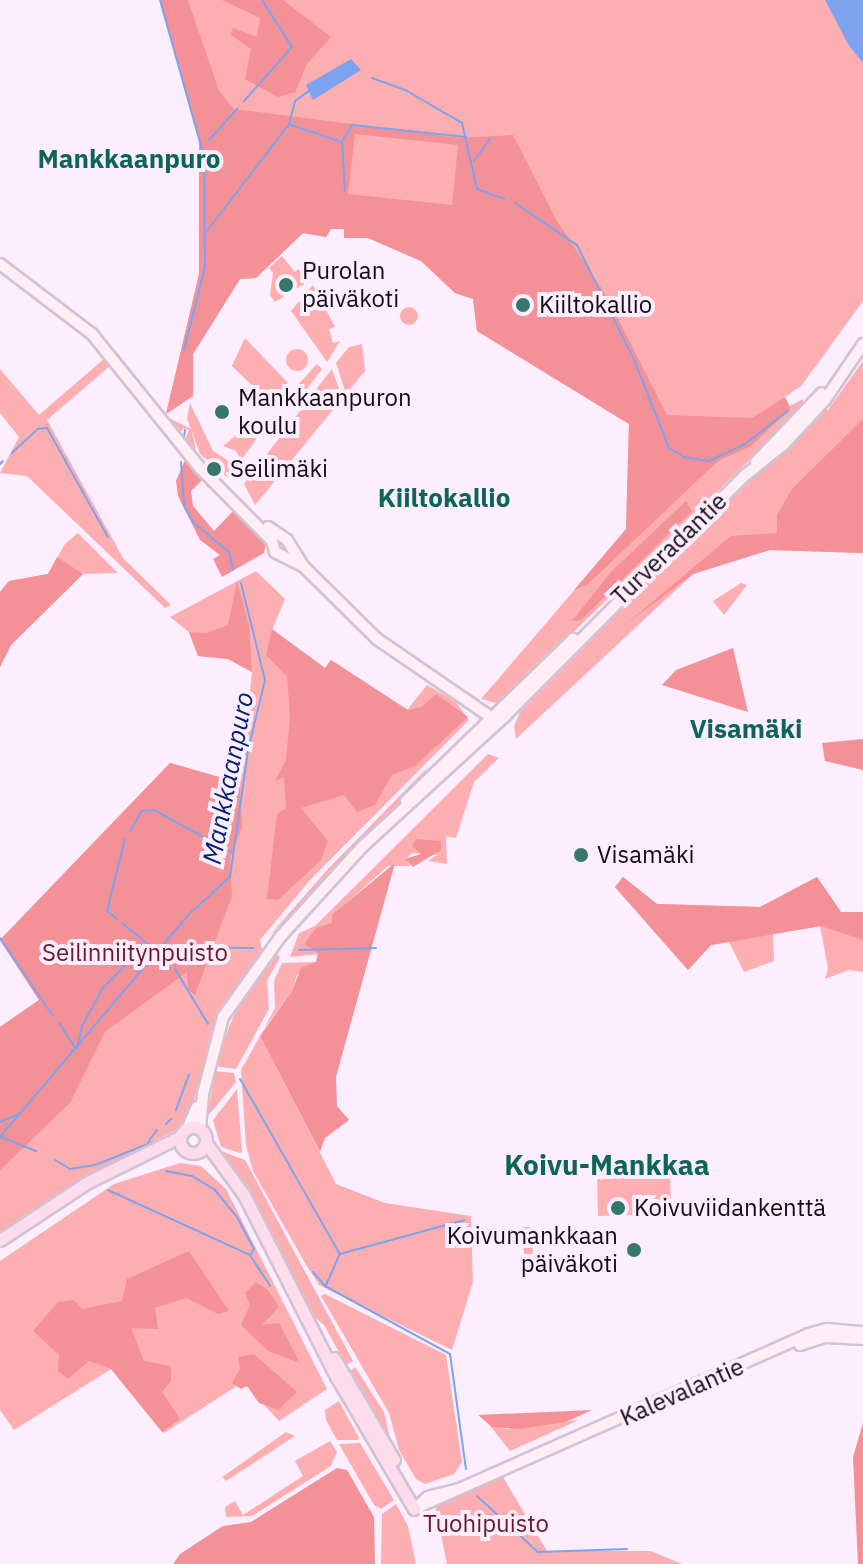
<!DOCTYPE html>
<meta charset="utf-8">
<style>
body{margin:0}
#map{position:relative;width:863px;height:1564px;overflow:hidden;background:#fcedff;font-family:"IBM Plex Sans",sans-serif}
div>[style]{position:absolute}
.green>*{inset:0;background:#fdaeb1}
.round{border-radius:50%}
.forest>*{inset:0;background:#f39197}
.water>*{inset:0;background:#7da2ee}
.stream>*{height:2px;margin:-1px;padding:0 1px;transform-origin:1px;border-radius:1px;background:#7da2ee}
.roads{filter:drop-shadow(2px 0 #d1c3d4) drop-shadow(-2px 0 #d1c3d4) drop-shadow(0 2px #d1c3d4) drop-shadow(0 -2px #d1c3d4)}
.secondary>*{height:10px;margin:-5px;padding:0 5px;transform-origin:5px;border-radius:5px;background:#feeef5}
.primary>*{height:11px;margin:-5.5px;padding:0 5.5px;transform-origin:5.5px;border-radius:5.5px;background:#fddcec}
.primary>.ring{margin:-5.5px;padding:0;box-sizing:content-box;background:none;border:11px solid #fddcec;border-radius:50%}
.dots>*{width:22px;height:22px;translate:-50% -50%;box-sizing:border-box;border:4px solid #fcedff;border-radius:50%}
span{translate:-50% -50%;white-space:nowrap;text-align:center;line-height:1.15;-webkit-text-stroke:8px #fcedff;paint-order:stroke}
.poi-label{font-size:24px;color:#130e14}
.left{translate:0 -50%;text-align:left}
.right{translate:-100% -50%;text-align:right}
.street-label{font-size:24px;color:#130e14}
.park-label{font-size:24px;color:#6e1826}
.neighbourhood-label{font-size:26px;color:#0c6557;font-weight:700}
.water-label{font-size:26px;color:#022175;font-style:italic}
.quarter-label{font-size:28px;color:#0c6557;font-weight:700}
</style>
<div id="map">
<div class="green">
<div style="clip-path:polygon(160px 0,863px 0,863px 301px,802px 385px,785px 397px,790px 406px,803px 399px,803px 408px,500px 704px,481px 699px,626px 530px,629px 424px,477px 331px,473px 299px,455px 293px,421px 261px,368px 238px,344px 238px,344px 229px,331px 229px,326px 237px,303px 233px,256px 278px,240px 279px,193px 354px,193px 396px,166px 414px,199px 274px,199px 140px)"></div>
<div style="clip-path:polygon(282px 256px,295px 272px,299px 269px,304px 284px,275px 302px,270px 295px,273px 273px,269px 268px)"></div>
<div style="clip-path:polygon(313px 285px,335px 327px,329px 329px,333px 343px,340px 341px,327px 362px,291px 311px)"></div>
<div class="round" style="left:400px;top:307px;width:18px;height:18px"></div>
<div style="clip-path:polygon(245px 338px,288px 383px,269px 402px,232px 366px)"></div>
<div style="clip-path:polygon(362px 344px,365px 371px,346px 394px,336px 363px,349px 347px)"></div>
<div class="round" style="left:286px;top:349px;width:22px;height:22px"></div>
<div style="clip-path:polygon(105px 358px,111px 365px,47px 420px,123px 558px,171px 605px,165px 608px,27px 476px,0 473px,19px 437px,0 413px,0 369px,39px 415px)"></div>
<div style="clip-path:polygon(863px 361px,863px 553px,770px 550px,693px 574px,516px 739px,514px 726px,520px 712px,550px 677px,720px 505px,822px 408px,828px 410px)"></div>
<div style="clip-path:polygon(317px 364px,322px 369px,306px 390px,295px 388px)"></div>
<div style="clip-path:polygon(332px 369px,340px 392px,306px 405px,305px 404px)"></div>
<div style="clip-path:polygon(344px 396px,256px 504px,255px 505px,244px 484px,300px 411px)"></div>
<div style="clip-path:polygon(190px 403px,213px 451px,242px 470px,236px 478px,227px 477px,200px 454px,187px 418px)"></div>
<div style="clip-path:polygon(169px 418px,191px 429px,196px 450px,185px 440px,189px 430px,183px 428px,180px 435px)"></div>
<div style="clip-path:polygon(250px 424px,245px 436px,251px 432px,257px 438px,241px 460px,236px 451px,223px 446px)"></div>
<div style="clip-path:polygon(78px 533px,118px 573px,83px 574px,11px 645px,0 667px,0 592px,9px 581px,48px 574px,65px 544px)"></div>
<div style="clip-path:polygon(256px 571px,285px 599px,272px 630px,325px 668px,331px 660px,407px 710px,427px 685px,455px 701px,469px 720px,310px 880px,260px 940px,262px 951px,218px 1020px,187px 1124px,75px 1183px,0 1234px,0 1027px,39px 1000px,0 940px,170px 763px,240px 783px,252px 672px,228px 659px,198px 656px,189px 632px,170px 617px)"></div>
<div style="clip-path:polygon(741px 583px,747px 585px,724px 615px,713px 601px)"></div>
<div style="clip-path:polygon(488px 754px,499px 758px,474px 782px,456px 838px,446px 836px,447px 864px,428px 861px,437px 855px,412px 853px,406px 859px,410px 866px,388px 866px,334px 914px,319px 954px,290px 957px,299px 933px,315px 926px)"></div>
<div style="clip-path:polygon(429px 766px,395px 812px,269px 936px,329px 868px)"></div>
<div style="clip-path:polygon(623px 877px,657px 904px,760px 907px,817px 877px,841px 912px,863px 912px,863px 972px,849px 970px,825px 979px,828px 968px,820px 926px,773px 934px,774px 961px,744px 972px,729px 942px,711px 945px,688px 970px,615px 887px)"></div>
<div style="clip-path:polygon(275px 953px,280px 957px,267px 981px,269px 1009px,236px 1069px,214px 1066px,239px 1002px)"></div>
<div style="clip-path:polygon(316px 962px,297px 975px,292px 991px,264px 1029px,275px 1008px,274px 981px,282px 963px)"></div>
<div style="clip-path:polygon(260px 1036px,336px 1184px,385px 1203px,471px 1216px,473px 1282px,452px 1350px,319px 1285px,305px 1263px,253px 1171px,246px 1145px,241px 1070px)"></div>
<div style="clip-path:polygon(215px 1071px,234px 1073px,236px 1082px,207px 1117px)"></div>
<div style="clip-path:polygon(237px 1089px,242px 1152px,240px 1153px,221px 1147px,213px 1120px)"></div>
<div style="clip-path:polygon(221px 1151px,245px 1160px,353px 1361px,346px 1365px,324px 1325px,311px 1314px)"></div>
<div style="clip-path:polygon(180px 1163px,201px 1166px,226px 1189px,327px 1389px,279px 1421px,247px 1386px,238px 1385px,164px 1433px,111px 1369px,14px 1430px,0 1410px,0 1261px,114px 1184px)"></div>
<div style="clip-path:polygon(670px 1166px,671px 1214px,598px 1216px,597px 1168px)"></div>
<div style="clip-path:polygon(522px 1227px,532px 1227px,533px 1254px,524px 1254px)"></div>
<div style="clip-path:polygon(325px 1294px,446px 1355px,462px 1462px,454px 1474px,425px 1484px,416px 1479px,399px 1450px,389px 1413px,321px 1296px)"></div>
<div style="clip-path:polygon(355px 1367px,384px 1412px,392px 1448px,348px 1373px)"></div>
<div style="clip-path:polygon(339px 1401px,359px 1438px,358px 1440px,337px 1440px,326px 1420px,325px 1410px)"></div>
<div style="clip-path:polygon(484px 1418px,506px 1429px,579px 1420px,510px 1451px)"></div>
<div style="clip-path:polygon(286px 1432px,295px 1436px,226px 1481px,223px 1477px,208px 1487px)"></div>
<div style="clip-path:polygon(330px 1441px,337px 1452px,331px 1466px,252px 1516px,226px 1517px,225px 1507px,235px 1501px,243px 1515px,303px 1476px,295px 1461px)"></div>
<div style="clip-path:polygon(360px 1443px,394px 1500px,381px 1509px,374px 1505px,339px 1444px)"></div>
<div style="clip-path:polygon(501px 1474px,547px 1551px,651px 1551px,682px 1564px,447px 1564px,435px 1506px)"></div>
<div style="clip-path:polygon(396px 1504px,408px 1526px,416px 1564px,381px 1564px,382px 1514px)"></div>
</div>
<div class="forest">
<div style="clip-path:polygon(evenodd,160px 0,188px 0,219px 91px,234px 109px,460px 138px,513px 135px,557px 221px,606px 295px,667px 415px,752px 418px,785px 397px,790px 409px,751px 446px,718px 461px,588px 584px,574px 590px,626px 529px,629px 424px,477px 331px,473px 299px,455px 293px,421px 261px,368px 238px,344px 238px,344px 229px,331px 229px,326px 237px,303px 233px,256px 278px,240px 279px,193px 354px,193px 396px,166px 414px,199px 274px,199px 140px,160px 0,355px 134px,458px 145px,452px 205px,348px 194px,355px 134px)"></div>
<div style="clip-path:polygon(222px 0,283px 0,331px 37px,307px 64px,295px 92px,278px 97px,245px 79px,251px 49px,231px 35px,233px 28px,257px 37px,260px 18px)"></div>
<div style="clip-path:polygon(863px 419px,863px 553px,770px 550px,693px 574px,626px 624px,731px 536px,777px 533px,777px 515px,792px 489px)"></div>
<div style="clip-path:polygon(185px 460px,204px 478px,191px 491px,193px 506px,214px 531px,235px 509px,266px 544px,264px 553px,222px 577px,213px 559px,220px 555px,200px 540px,178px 496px,176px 481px)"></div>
<div style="clip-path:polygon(686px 501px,692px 511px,581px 620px,572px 621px,611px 572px)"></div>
<div style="clip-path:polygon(57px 557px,83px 574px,11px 645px,0 667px,0 592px,9px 581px,48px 574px)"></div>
<div style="clip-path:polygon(237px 581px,249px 625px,252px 672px,228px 659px,198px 656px,189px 632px,207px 633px,228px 625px)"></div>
<div style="clip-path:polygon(272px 629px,325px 668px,331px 660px,408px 710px,421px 707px,436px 694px,468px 717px,415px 766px,392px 775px,375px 805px,357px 812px,344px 795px,301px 808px,328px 841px,321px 860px,278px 900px,267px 899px,277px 814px,286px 808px,284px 777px,275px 781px,286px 760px,290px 716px,287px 676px,266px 655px)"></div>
<div style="clip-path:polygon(733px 648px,748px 712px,662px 685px,676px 670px)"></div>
<div style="clip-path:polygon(863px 739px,863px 770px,825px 761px,822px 743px)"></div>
<div style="clip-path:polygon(170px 763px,240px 783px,242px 827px,230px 857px,232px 896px,195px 995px,188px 990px,187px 972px,105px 1032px,70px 1103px,0 1170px,0 1027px,39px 1000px,0 940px)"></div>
<div style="clip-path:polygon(416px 839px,441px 841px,441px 850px,413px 867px,405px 859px,421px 854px,412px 846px)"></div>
<div style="clip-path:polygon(395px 863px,336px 1077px,337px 1106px,349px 1120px,325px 1138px,320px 1152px,260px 1036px,292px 991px,301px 968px,316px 962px,318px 953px,304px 944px,316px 928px,331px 923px,333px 914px)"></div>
<div style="clip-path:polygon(623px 877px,657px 904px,760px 907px,817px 877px,841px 912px,863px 912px,863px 940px,821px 926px,729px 942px,711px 945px,688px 970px,615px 887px)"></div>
<div style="clip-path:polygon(189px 1251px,229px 1311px,218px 1314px,186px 1298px,155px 1308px,158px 1329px,131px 1328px,144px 1361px,171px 1366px,171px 1381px,162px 1392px,180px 1419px,162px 1432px,111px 1369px,89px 1361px,68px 1379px,58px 1371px,59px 1355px,33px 1331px,58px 1302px,74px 1300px,82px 1309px,122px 1301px,127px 1279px)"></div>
<div style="clip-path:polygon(256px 1282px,268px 1290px,279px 1307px,262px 1325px,279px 1323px,300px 1363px,268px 1351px,241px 1325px,250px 1305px,245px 1293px)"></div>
<div style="clip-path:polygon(254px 1354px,297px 1392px,278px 1410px,259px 1403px,247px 1386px,241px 1389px,232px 1383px,240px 1369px,238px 1357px)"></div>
<div style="clip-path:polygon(592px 1410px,566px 1422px,519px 1429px,492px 1427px,478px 1415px)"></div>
<div style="clip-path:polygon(863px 1423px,863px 1564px,858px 1564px,853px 1457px)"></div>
<div style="clip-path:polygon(337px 1468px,347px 1470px,374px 1517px,375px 1564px,173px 1564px,180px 1554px,223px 1526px,251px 1522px)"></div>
</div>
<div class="water">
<div style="clip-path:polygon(825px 0,863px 0,863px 63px,848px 44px)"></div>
<div style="clip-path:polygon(351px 59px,361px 70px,313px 100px,306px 85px)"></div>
</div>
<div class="stream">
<div style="left:160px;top:0;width:163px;rotate:74.3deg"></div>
<div style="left:204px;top:157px;width:110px;rotate:89.5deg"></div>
<div style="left:205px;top:267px;width:86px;rotate:104.2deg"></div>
<div style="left:372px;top:78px;width:37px;rotate:20deg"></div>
<div style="left:407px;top:91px;width:64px;rotate:30.2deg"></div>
<div style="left:462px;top:123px;width:68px;rotate:77.2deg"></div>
<div style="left:477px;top:189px;width:29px;rotate:20deg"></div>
<div style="left:244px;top:101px;width:72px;rotate:-48.4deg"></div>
<div style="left:292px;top:47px;width:56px;rotate:-122.6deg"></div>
<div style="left:291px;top:125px;width:54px;rotate:18.4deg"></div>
<div style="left:342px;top:142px;width:49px;rotate:86.5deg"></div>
<div style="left:209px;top:140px;width:43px;rotate:-47.8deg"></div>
<div style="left:342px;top:142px;width:20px;rotate:-60deg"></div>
<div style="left:352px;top:125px;width:115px;rotate:6deg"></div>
<div style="left:474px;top:161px;width:27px;rotate:-54deg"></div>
<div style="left:515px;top:203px;width:75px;rotate:34.1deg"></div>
<div style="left:577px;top:245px;width:131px;rotate:63.6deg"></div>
<div style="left:635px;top:362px;width:92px;rotate:68.4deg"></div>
<div style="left:669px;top:448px;width:17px;rotate:31deg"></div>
<div style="left:684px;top:457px;width:25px;rotate:9deg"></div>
<div style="left:709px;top:461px;width:38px;rotate:-25deg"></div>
<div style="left:744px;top:445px;width:56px;rotate:-37.7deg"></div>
<div style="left:207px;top:231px;width:135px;rotate:-52.5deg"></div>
<div style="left:289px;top:124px;width:24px;rotate:-75deg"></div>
<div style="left:295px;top:101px;width:19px;rotate:-36deg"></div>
<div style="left:184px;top:438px;width:8px;rotate:-83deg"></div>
<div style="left:12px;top:453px;width:35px;rotate:-43deg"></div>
<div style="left:38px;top:429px;width:9px;rotate:-6deg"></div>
<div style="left:47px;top:428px;width:125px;rotate:60.8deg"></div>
<div style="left:181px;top:462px;width:44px;rotate:86.1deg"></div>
<div style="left:184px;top:506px;width:20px;rotate:60deg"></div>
<div style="left:194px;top:523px;width:45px;rotate:39.6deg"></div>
<div style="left:229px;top:552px;width:18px;rotate:77deg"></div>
<div style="left:0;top:464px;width:4px;rotate:-45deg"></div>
<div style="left:130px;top:831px;width:23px;rotate:-59deg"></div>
<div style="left:142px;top:811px;width:12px;rotate:-5deg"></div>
<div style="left:154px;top:810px;width:90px;rotate:28.6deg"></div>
<div style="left:117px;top:919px;width:13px;rotate:-141deg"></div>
<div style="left:107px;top:911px;width:74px;rotate:-76deg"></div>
<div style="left:122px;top:923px;width:38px;rotate:39deg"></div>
<div style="left:152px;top:947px;width:101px;rotate:0.6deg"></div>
<div style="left:0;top:938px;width:94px;rotate:55.8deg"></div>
<div style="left:160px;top:948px;width:19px;rotate:54deg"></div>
<div style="left:299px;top:950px;width:77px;rotate:-1.5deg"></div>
<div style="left:175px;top:969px;width:64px;rotate:59deg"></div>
<div style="left:59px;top:1023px;width:31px;rotate:57deg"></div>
<div style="left:77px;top:1048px;width:23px;rotate:-77deg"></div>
<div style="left:82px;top:1026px;width:43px;rotate:-61.1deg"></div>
<div style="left:103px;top:988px;width:37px;rotate:-45deg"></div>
<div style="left:129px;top:962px;width:19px;rotate:-3deg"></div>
<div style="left:240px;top:1079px;width:202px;rotate:60.3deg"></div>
<div style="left:176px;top:1110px;width:38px;rotate:-70deg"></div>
<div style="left:0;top:1122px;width:23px;rotate:-23deg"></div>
<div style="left:166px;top:1124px;width:8px;rotate:-45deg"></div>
<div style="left:0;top:1137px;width:291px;rotate:-49.7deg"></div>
<div style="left:188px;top:915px;width:57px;rotate:-42.1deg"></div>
<div style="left:230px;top:877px;width:128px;rotate:-81.9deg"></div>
<div style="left:248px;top:750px;width:72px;rotate:-76.3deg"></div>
<div style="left:265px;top:680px;width:100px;rotate:-103.9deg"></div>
<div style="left:1px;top:1137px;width:38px;rotate:22deg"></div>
<div style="left:148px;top:1142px;width:15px;rotate:-53deg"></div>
<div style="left:55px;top:1160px;width:17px;rotate:31deg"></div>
<div style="left:70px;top:1169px;width:25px;rotate:-9deg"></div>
<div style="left:95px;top:1165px;width:62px;rotate:-21.6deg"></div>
<div style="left:166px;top:1171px;width:26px;rotate:11deg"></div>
<div style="left:192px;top:1176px;width:27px;rotate:31deg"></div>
<div style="left:215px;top:1190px;width:35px;rotate:51deg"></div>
<div style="left:237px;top:1217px;width:36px;rotate:62deg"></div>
<div style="left:254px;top:1249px;width:6px;rotate:121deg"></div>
<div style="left:108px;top:1190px;width:156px;rotate:24.6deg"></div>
<div style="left:250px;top:1255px;width:37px;rotate:57deg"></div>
<div style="left:313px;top:1272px;width:18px;rotate:49deg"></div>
<div style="left:325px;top:1286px;width:142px;rotate:28.5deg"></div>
<div style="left:450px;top:1354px;width:116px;rotate:82.1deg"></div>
<div style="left:326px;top:1285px;width:34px;rotate:-66deg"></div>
<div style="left:340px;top:1254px;width:129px;rotate:-15.3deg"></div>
<div style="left:477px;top:1496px;width:83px;rotate:42.6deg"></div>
<div style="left:538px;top:1552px;width:89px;rotate:-1.9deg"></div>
</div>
<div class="roads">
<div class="secondary">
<div style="left:0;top:264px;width:116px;rotate:37.3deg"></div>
<div style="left:92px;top:334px;width:172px;rotate:51.1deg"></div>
<div style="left:200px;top:468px;width:103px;rotate:45.4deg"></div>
<div style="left:272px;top:541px;width:11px;rotate:75deg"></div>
<div style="left:275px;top:552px;width:31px;rotate:27deg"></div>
<div style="left:756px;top:462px;width:95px;rotate:-46.3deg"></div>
<div style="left:268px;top:527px;width:23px;rotate:34deg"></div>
<div style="left:287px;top:540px;width:31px;rotate:58deg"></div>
<div style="left:303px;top:566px;width:104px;rotate:44.6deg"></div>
<div style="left:377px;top:639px;width:147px;rotate:34.4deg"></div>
<div style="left:406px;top:801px;width:233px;rotate:-44.1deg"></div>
<div style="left:188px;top:1127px;width:22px;rotate:-66deg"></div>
<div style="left:200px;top:1129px;width:35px;rotate:-85deg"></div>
<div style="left:203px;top:1094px;width:80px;rotate:-75.4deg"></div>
<div style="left:223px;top:1017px;width:100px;rotate:-54.4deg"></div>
<div style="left:281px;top:936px;width:120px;rotate:-47.7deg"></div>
<div style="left:362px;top:847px;width:194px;rotate:-42.5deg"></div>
<div style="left:505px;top:716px;width:337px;rotate:-45.1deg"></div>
<div style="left:743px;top:477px;width:53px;rotate:-38.8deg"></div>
<div style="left:784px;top:444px;width:60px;rotate:-47deg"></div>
<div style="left:825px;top:400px;width:68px;rotate:-55.8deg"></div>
<div style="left:800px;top:1345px;width:26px;rotate:-18deg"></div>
<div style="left:825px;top:1337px;width:38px;rotate:3deg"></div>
<div style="left:459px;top:1489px;width:32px;rotate:166deg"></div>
<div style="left:428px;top:1497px;width:18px;rotate:139deg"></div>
<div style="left:414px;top:1509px;width:431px;rotate:-23.9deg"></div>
<div style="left:808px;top:1334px;width:20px;rotate:-15deg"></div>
<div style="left:827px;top:1329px;width:36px;rotate:5deg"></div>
</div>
<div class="primary">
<div class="ring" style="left:180px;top:1127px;width:15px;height:15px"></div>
<div style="left:206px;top:1143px;width:64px;rotate:53.8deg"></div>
<div style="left:244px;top:1195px;width:203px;rotate:63.1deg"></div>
<div style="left:336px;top:1376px;width:154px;rotate:59.6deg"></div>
<div style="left:0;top:1240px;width:105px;rotate:-33.4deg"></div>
<div style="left:88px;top:1182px;width:102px;rotate:-26.3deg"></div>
<div style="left:334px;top:1358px;width:118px;rotate:59.5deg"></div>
</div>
</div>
<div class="dots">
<div style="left:286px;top:285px;background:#34786b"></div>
<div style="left:523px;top:305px;background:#34786b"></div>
<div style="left:222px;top:412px;background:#34786b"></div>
<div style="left:214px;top:469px;background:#34786b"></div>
<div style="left:581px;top:855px;background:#34786b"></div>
<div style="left:618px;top:1208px;background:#34786b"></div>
<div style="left:634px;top:1250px;background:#34786b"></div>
</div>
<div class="poi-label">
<span class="left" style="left:302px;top:285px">Purolan<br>päiväkoti</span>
<span class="left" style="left:539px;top:305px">Kiiltokallio</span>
<span class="left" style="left:238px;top:412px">Mankkaanpuron<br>koulu</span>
<span class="left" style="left:230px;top:469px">Seilimäki</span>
<span class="left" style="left:597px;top:855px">Visamäki</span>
<span class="left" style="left:634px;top:1208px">Koivuviidankenttä</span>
<span class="right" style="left:618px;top:1250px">Koivumankkaan<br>päiväkoti</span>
</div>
<div class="street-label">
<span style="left:669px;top:549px;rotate:-44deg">Turveradantie</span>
<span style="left:682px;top:1392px;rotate:-24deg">Kalevalantie</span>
</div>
<div class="park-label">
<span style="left:135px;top:953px">Seilinniitynpuisto</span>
<span style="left:486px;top:1524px">Tuohipuisto</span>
</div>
<div class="neighbourhood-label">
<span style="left:129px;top:159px">Mankkaanpuro</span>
<span style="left:444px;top:498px">Kiiltokallio</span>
<span style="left:746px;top:729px">Visamäki</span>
</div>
<div class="water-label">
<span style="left:228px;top:778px;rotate:-79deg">Mankkaanpuro</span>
</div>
<div class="quarter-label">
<span style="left:607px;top:1165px">Koivu-Mankkaa</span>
</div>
</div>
